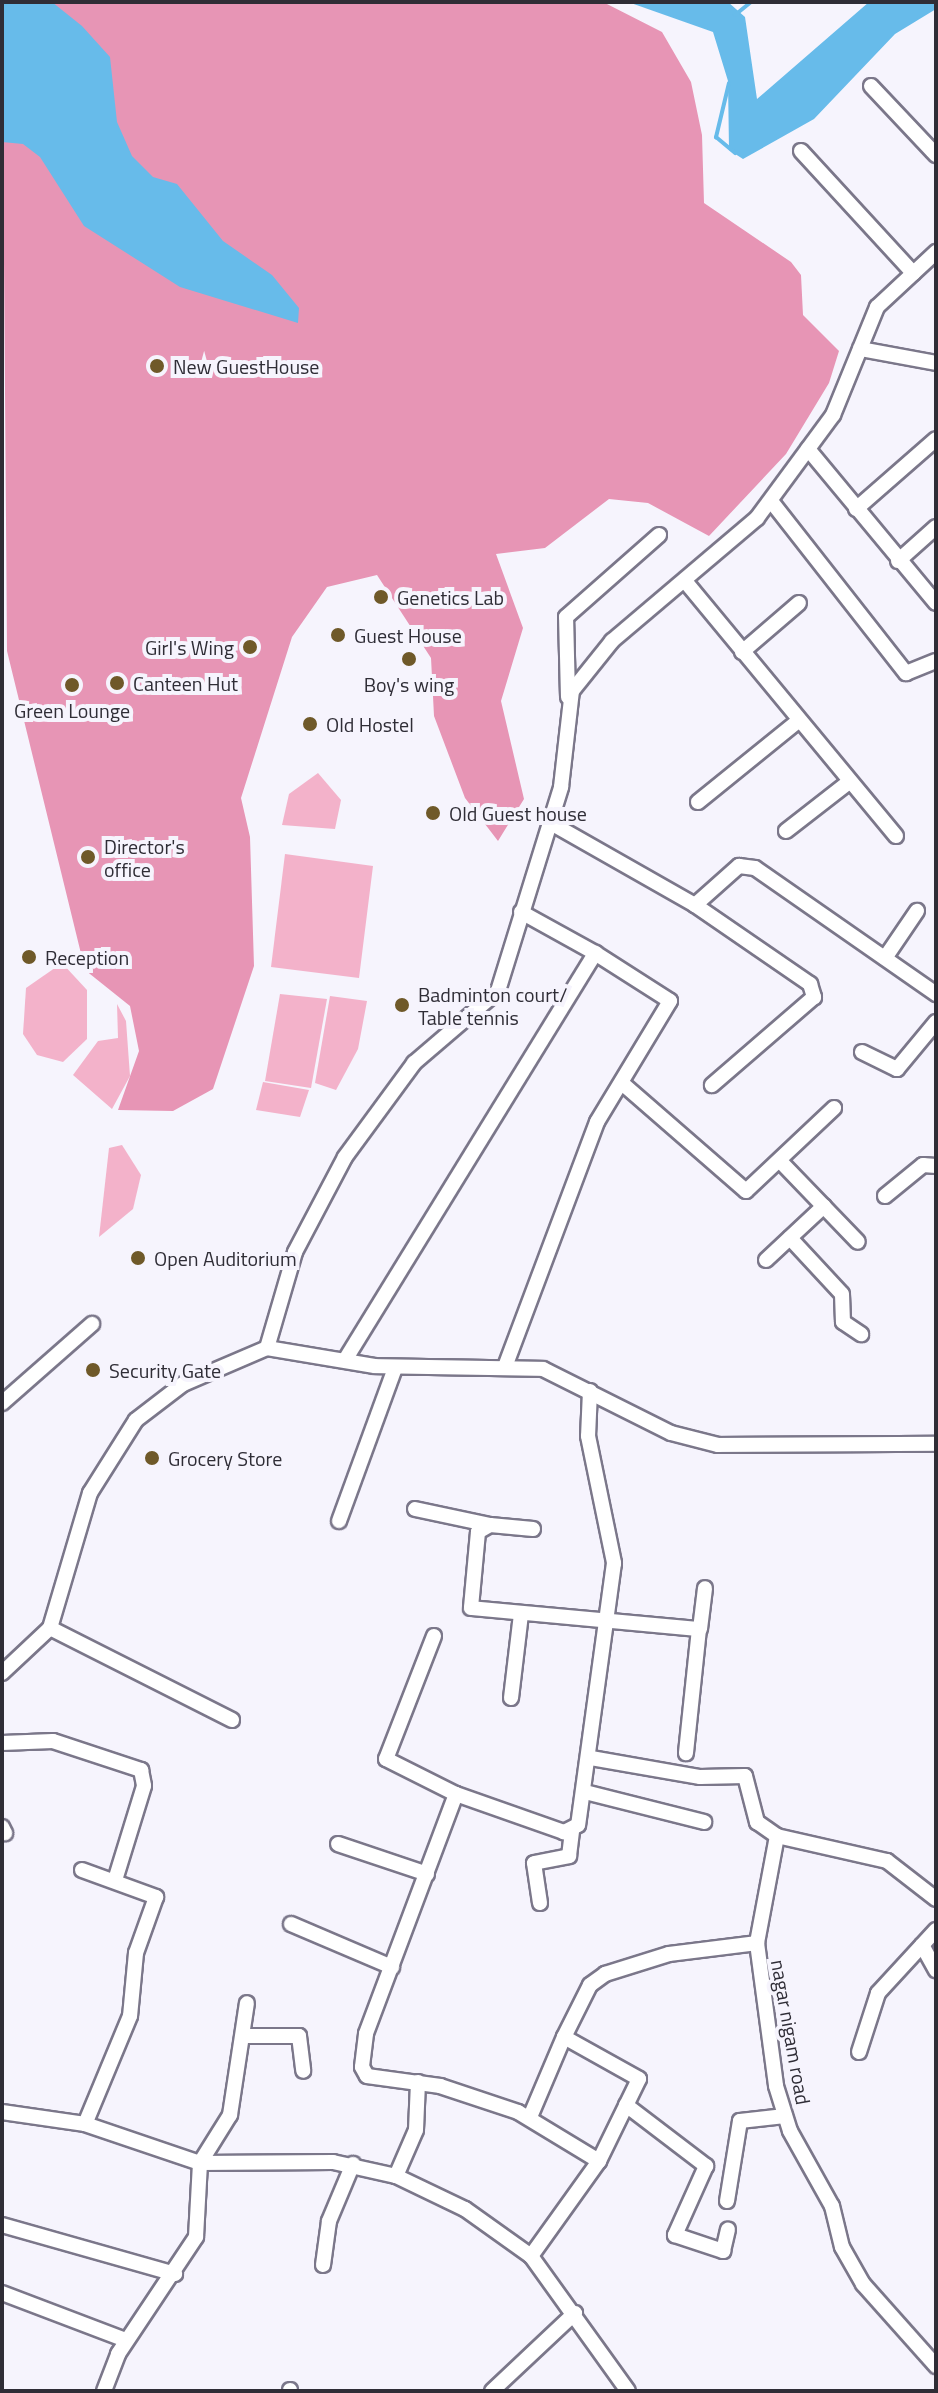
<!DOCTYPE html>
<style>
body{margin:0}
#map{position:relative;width:938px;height:2393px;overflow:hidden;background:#f6f4fd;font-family:"Titillium Web",sans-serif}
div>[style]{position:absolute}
.green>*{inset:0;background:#f3b2ca}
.forest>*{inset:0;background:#e795b5}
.water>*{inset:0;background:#67bbea}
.stream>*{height:4px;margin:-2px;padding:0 2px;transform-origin:2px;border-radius:2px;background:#67bbea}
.roads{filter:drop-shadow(2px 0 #7b778a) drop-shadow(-2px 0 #7b778a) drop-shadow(0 2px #7b778a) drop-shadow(0 -2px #7b778a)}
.minor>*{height:14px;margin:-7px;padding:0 7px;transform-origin:7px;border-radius:7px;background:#fff}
.dots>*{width:22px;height:22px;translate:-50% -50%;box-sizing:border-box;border:4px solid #f6f4fd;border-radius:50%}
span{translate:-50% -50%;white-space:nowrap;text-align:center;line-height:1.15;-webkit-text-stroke:8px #f6f4fd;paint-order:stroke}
.poi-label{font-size:20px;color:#2f2d36}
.left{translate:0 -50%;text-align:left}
.right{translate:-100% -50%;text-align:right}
.street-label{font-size:20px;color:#2f2d36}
.frame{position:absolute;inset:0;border:4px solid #2f2d36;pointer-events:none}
</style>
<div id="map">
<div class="green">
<div style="clip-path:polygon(318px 773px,341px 800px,335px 829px,282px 825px,289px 794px)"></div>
<div style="clip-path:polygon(285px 854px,373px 866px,359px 978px,271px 967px)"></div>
<div style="clip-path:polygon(62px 963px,87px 990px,87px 1039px,63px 1062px,37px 1055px,23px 1034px,26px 988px)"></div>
<div style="clip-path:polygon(280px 994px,327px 999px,311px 1088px,265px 1081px)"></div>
<div style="clip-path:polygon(330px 996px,367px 1001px,358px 1049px,336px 1090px,315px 1083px)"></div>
<div style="clip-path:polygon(117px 1004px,126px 1021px,130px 1076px,112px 1109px,73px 1075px,98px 1041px,118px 1038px)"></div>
<div style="clip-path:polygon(263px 1082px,309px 1090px,300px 1117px,256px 1110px)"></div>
<div style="clip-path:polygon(122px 1145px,141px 1175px,133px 1209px,99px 1237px,109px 1148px)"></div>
</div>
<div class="forest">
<div style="clip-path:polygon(2px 2px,603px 2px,662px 32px,691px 82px,702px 135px,704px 203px,791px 262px,801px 275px,803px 315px,839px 351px,829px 383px,786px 454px,709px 536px,648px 503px,609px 499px,545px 548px,496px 554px,523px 628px,501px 701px,524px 799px,498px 841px,465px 798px,434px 716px,431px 658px,377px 575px,327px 587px,292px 637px,241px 798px,250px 837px,254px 966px,213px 1089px,173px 1111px,118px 1110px,139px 1051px,130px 1006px,85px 970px,7px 651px)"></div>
</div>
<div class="water">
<div style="clip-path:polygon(2px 2px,52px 2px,82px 26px,110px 57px,117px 122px,132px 156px,153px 177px,177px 184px,223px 241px,272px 275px,299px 308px,298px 323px,180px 287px,84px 226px,40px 157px,23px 144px,2px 142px)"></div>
<div style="clip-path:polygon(628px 2px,728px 2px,745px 17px,757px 99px,869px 2px,936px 2px,936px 9px,895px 34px,814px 119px,743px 159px,729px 150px,728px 81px,713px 32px)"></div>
</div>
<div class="stream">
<div style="left:735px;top:15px;width:21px;rotate:-39deg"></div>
<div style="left:729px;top:83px;width:56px;rotate:103.5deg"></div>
<div style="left:716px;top:137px;width:25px;rotate:40deg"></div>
</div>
<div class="roads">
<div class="minor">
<div style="left:871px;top:86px;width:95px;rotate:46.7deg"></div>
<div style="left:801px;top:151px;width:166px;rotate:47.4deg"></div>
<div style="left:860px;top:349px;width:77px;rotate:10.4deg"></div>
<div style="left:808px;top:449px;width:200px;rotate:50.3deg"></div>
<div style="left:771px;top:501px;width:219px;rotate:51.9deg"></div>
<div style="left:906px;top:673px;width:32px;rotate:-22deg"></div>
<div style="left:856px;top:509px;width:106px;rotate:-41.2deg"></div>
<div style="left:898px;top:561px;width:51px;rotate:-41.8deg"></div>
<div style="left:685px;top:581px;width:331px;rotate:50.4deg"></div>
<div style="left:742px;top:652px;width:75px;rotate:-40.7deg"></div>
<div style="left:568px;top:697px;width:80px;rotate:-91.4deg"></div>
<div style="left:566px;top:617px;width:124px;rotate:-41.4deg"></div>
<div style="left:698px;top:802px;width:129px;rotate:-39deg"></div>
<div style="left:549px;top:822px;width:168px;rotate:29.6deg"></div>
<div style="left:695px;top:905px;width:59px;rotate:-41.6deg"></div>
<div style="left:739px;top:866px;width:16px;rotate:7deg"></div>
<div style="left:755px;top:868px;width:221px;rotate:34.8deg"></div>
<div style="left:786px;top:831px;width:80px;rotate:-37.9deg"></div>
<div style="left:695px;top:905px;width:140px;rotate:34.5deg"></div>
<div style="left:810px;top:984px;width:14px;rotate:73deg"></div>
<div style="left:814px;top:997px;width:135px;rotate:139.2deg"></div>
<div style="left:521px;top:912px;width:85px;rotate:29deg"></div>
<div style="left:885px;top:958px;width:57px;rotate:-55.8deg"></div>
<div style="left:862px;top:1052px;width:39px;rotate:26deg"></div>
<div style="left:897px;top:1069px;width:61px;rotate:-50.3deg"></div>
<div style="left:623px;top:1084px;width:163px;rotate:41deg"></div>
<div style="left:746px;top:1191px;width:121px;rotate:-43.3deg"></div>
<div style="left:780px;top:1161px;width:112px;rotate:46.1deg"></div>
<div style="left:885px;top:1196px;width:49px;rotate:-39.2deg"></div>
<div style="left:923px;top:1165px;width:13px;rotate:4deg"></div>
<div style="left:790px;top:1238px;width:76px;rotate:47.1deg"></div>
<div style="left:842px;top:1294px;width:28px;rotate:88deg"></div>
<div style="left:843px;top:1322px;width:22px;rotate:34deg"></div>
<div style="left:766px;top:1260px;width:79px;rotate:-43deg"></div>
<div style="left:267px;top:1348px;width:100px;rotate:-73.7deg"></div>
<div style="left:295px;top:1252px;width:107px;rotate:-62.2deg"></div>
<div style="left:345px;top:1157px;width:117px;rotate:-53.7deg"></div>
<div style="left:414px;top:1063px;width:111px;rotate:-40.6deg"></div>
<div style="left:498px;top:991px;width:214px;rotate:-72.8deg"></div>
<div style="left:561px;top:787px;width:97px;rotate:-83.5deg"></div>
<div style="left:572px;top:691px;width:64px;rotate:-51.3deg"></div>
<div style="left:612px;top:641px;width:190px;rotate:-40.3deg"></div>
<div style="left:757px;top:518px;width:128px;rotate:-53.6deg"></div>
<div style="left:833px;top:415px;width:117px;rotate:-67.8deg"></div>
<div style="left:877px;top:307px;width:81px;rotate:-43deg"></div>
<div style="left:345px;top:1360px;width:478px;rotate:-58.4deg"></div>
<div style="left:595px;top:953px;width:89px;rotate:32.6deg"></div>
<div style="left:670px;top:1001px;width:141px;rotate:121.1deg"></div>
<div style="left:597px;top:1122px;width:262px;rotate:110.6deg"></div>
<div style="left:590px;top:1391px;width:45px;rotate:92.5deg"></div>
<div style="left:588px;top:1436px;width:130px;rotate:78.4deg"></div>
<div style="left:614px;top:1563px;width:264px;rotate:97.8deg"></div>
<div style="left:578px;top:1825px;width:16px;rotate:153deg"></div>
<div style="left:564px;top:1832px;width:114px;rotate:-160.6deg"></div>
<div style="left:456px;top:1794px;width:256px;rotate:110.6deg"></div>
<div style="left:366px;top:2034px;width:33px;rotate:97deg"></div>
<div style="left:362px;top:2067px;width:10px;rotate:61deg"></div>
<div style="left:367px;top:2076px;width:74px;rotate:7.8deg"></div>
<div style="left:440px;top:2086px;width:82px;rotate:18.4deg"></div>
<div style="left:518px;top:2112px;width:95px;rotate:31.2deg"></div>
<div style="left:2px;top:1403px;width:120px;rotate:-41.3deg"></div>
<div style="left:415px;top:1509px;width:77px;rotate:12deg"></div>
<div style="left:339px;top:1521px;width:163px;rotate:-69.9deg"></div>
<div style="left:533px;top:1529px;width:43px;rotate:-174.7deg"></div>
<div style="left:490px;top:1525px;width:14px;rotate:150deg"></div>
<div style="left:478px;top:1532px;width:76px;rotate:95.3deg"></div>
<div style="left:471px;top:1608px;width:229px;rotate:5.3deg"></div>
<div style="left:699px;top:1629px;width:125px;rotate:96deg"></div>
<div style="left:50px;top:1628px;width:204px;rotate:26.8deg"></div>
<div style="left:700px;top:1629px;width:41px;rotate:-83deg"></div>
<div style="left:434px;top:1636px;width:132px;rotate:111.3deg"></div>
<div style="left:386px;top:1759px;width:78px;rotate:26.6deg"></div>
<div style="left:2px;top:1673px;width:66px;rotate:-43.2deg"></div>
<div style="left:50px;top:1628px;width:141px;rotate:-73.5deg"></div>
<div style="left:90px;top:1493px;width:86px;rotate:-57.8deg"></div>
<div style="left:136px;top:1420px;width:59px;rotate:-37.5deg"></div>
<div style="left:183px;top:1384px;width:91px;rotate:-23.2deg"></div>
<div style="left:267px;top:1348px;width:109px;rotate:9.5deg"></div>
<div style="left:375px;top:1366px;width:168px;rotate:1deg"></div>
<div style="left:543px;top:1369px;width:143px;rotate:26.6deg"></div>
<div style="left:671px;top:1433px;width:49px;rotate:14.3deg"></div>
<div style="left:718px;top:1445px;width:218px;rotate:-0.3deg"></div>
<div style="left:511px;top:1698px;width:85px;rotate:-83.2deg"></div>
<div style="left:2px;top:1743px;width:51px;rotate:-2.2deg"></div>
<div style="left:53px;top:1741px;width:93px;rotate:18.2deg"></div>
<div style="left:141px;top:1770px;width:16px;rotate:79deg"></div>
<div style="left:144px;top:1786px;width:95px;rotate:107.1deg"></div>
<div style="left:591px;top:1758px;width:111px;rotate:9.9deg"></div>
<div style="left:700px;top:1777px;width:45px;rotate:-1.3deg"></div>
<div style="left:745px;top:1776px;width:48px;rotate:75.4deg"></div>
<div style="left:757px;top:1822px;width:24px;rotate:35deg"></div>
<div style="left:585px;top:1792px;width:123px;rotate:14.1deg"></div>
<div style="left:2px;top:1827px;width:7px;rotate:63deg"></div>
<div style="left:338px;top:1844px;width:94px;rotate:18.6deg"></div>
<div style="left:82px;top:1870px;width:79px;rotate:20deg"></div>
<div style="left:156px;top:1897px;width:59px;rotate:109.7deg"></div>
<div style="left:136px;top:1953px;width:63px;rotate:95.4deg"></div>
<div style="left:130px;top:2016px;width:117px;rotate:112.6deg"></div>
<div style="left:936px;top:1899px;width:62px;rotate:-142.2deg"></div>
<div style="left:887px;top:1861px;width:113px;rotate:-167.2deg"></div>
<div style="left:777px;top:1836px;width:109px;rotate:100.6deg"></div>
<div style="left:757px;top:1943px;width:144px;rotate:82.4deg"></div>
<div style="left:776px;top:2086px;width:47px;rotate:72.7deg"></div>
<div style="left:790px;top:2131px;width:86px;rotate:60.8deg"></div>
<div style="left:832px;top:2206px;width:42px;rotate:76.3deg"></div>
<div style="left:842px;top:2247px;width:43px;rotate:60.4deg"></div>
<div style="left:863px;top:2284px;width:110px;rotate:48.3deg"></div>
<div style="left:540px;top:1903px;width:40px;rotate:-98.5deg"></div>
<div style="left:534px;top:1863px;width:36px;rotate:-11deg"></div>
<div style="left:569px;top:1856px;width:25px;rotate:-83deg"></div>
<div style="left:291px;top:1924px;width:110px;rotate:23.1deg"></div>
<div style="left:922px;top:1945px;width:29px;rotate:61deg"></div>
<div style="left:243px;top:2036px;width:56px"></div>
<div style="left:299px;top:2036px;width:35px;rotate:83deg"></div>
<div style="left:564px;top:2037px;width:58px;rotate:-63.4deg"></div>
<div style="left:590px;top:1985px;width:19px;rotate:-36deg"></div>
<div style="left:605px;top:1974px;width:67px;rotate:-17.4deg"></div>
<div style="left:669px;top:1954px;width:89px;rotate:-7.1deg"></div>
<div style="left:859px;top:2052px;width:62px;rotate:-72.1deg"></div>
<div style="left:878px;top:1993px;width:86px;rotate:-47.4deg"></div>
<div style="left:626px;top:2105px;width:101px;rotate:37.3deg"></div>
<div style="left:706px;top:2166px;width:76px;rotate:114.2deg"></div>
<div style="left:675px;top:2235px;width:51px;rotate:18.4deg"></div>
<div style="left:723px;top:2251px;width:22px;rotate:-77deg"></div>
<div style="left:2px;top:2112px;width:84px;rotate:8.2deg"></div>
<div style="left:85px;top:2124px;width:121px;rotate:18.7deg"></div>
<div style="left:200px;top:2163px;width:133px;rotate:-0.4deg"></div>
<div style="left:333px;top:2162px;width:65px;rotate:12.5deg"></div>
<div style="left:396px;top:2176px;width:76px;rotate:25.6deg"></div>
<div style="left:465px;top:2209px;width:81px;rotate:35.5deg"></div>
<div style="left:531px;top:2256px;width:166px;rotate:54.3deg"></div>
<div style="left:530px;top:2117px;width:87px;rotate:-67deg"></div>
<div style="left:564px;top:2037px;width:86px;rotate:29.2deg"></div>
<div style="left:639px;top:2079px;width:91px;rotate:116deg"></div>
<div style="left:599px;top:2161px;width:117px;rotate:125.6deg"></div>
<div style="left:396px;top:2176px;width:50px;rotate:-66.5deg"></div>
<div style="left:416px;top:2130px;width:48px;rotate:-87.6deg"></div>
<div style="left:727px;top:2201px;width:81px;rotate:-80.8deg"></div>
<div style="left:740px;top:2121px;width:45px;rotate:-6.3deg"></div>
<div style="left:2px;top:2225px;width:180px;rotate:15.8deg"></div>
<div style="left:323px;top:2265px;width:44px;rotate:-82.2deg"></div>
<div style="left:329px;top:2221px;width:62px;rotate:-67.2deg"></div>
<div style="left:2px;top:2293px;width:133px;rotate:20.8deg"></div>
<div style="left:104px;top:2391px;width:40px;rotate:-69deg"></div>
<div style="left:118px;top:2354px;width:141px;rotate:-56.3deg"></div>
<div style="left:196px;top:2237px;width:74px;rotate:-86.9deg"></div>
<div style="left:200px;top:2163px;width:57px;rotate:-58deg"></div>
<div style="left:230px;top:2115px;width:113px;rotate:-81.4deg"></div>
<div style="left:290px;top:2391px;width:1px;rotate:-90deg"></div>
<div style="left:492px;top:2391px;width:114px;rotate:-43.2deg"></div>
</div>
</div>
<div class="dots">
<div style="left:157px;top:366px;background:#6f5929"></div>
<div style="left:381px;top:597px;background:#6f5929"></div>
<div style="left:338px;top:635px;background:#6f5929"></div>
<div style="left:250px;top:647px;background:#6f5929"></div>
<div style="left:409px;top:659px;background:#6f5929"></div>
<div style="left:117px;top:683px;background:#6f5929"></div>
<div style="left:72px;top:685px;background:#6f5929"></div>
<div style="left:310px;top:724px;background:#6f5929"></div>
<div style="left:433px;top:813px;background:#6f5929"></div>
<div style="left:88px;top:857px;background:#6f5929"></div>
<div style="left:29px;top:957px;background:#6f5929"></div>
<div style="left:402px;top:1005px;background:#6f5929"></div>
<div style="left:138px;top:1258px;background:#6f5929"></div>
<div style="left:93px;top:1370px;background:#6f5929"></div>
<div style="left:152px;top:1458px;background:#6f5929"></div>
</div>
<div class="poi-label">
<span class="left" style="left:173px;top:366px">New GuestHouse</span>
<span class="left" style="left:397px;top:597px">Genetics Lab</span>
<span class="left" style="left:354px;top:635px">Guest House</span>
<span class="right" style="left:234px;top:647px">Girl's Wing</span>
<span class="left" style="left:133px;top:683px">Canteen Hut</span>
<span style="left:409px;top:684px">Boy's wing</span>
<span style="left:72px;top:710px">Green Lounge</span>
<span class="left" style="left:326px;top:724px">Old Hostel</span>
<span class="left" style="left:449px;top:813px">Old Guest house</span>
<span class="left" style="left:104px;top:858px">Director's<br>office</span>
<span class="left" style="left:45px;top:957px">Reception</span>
<span class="left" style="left:418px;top:1006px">Badminton court/<br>Table tennis</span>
<span class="left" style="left:154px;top:1258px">Open Auditorium</span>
<span class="left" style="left:109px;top:1370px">Security Gate</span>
<span class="left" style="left:168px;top:1458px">Grocery Store</span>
</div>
<div class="street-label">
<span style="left:791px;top:2032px;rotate:80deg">nagar nigam road</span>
</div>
<div class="frame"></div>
</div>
